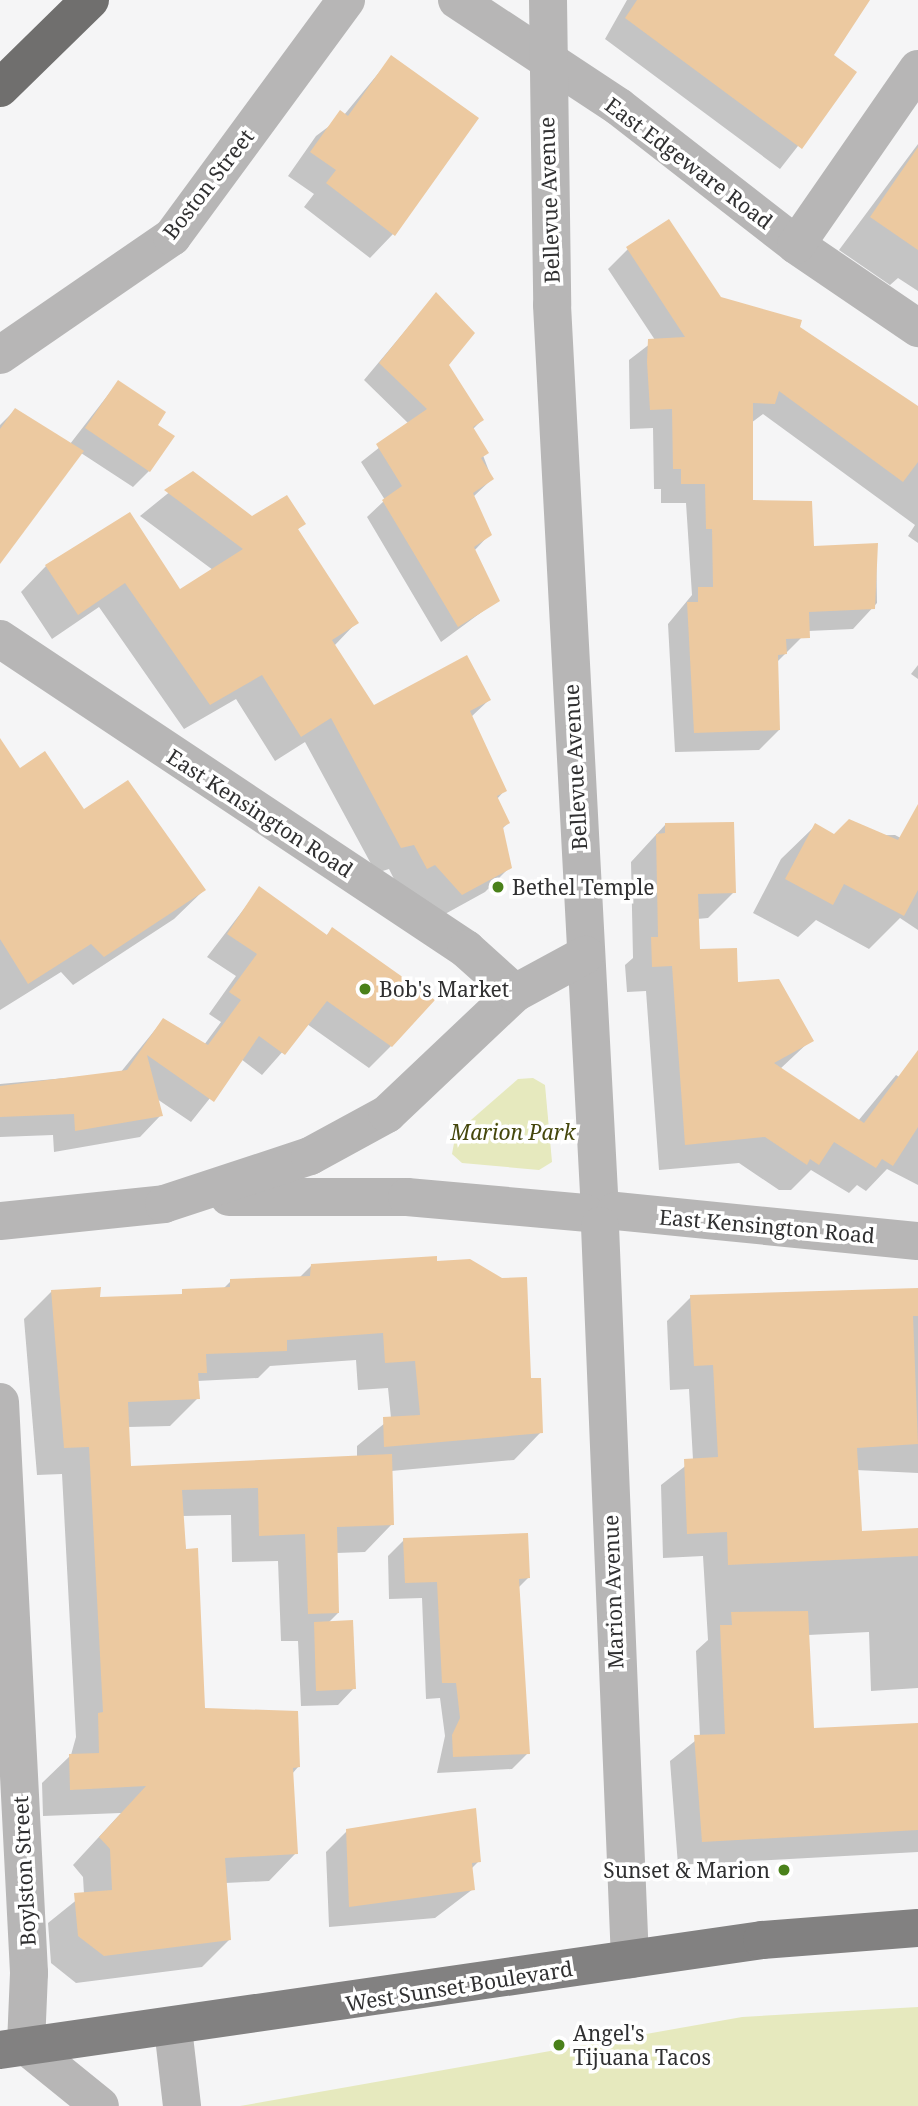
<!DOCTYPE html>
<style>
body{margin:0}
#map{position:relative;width:918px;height:2106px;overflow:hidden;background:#f5f5f6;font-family:"Noto Serif",serif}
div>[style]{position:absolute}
.green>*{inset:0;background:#e6e9be}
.shadow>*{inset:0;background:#0003}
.building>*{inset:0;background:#ecc9a0}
.minor>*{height:38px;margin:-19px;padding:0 19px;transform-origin:19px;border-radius:19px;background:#b7b6b6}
.major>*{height:38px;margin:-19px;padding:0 19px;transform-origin:19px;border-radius:19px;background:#828181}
.highway>*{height:38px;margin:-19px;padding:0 19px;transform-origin:19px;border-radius:19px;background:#706f6e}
.dots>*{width:19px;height:19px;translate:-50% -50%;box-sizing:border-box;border:4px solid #fff;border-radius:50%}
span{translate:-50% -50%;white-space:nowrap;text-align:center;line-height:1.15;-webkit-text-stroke:7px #fff;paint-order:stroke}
.street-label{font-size:21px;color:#303031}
.poi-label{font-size:21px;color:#303031}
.left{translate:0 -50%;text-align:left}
.right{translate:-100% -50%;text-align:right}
.park-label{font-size:21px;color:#45470c;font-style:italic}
</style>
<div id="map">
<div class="green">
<div style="clip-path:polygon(533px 1078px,545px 1085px,552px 1162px,539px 1170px,462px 1163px,452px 1154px,456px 1133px,518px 1079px)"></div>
<div style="clip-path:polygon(918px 2007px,918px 2106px,240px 2106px,742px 2017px)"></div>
</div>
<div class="shadow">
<div style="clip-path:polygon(627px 0,869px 0,831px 56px,855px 73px,780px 169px,605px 39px)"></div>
<div style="clip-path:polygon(391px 58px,393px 234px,370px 258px,304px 207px,314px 194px,288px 176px,316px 136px,344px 115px)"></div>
<div style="clip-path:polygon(918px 144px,918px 291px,898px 278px,890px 285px,839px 250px)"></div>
<div style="clip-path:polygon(628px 249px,719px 299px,798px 328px,918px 409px,918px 543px,908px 536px,915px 525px,763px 414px,751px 423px,751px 501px,812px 547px,876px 545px,877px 603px,853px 629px,808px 631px,777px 662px,779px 730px,759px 750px,675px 752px,668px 624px,692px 595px,686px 503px,661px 503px,661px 489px,654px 489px,653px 428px,630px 429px,629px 360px,655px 340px,608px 269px)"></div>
<div style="clip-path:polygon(436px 294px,447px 365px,482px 420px,473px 429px,492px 479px,473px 497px,489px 535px,474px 551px,498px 600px,441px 642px,367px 517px,385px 500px,361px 462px,409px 424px,364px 380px)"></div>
<div style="clip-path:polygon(118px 382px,155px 426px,149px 471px,133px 487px,81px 453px,0 559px,0 425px,15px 410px,70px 444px)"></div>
<div style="clip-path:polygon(193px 473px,252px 519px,304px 523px,296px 531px,356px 623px,334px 646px,373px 707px,489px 700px,471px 717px,505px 790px,497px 799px,508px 823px,502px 829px,510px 867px,485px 892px,436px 919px,401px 893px,389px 869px,376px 873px,305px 742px,275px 761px,236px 699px,184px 729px,99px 607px,52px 639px,21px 592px,46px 566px,179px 592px,213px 570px,140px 516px)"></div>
<div style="clip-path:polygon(918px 665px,918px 679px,911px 674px)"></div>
<div style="clip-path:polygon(0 741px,20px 770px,204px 890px,174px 919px,73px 985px,61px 972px,0 1010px)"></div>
<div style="clip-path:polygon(665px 825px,734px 892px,708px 918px,697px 919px,698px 951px,811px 1040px,780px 1069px,858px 1121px,896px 1075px,918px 1089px,918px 1185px,887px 1169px,866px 1191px,857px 1185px,849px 1193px,811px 1170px,791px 1190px,779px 1190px,739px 1163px,659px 1170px,646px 991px,627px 992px,625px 965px,633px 958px,631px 862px)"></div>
<div style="clip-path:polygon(815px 826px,835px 836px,895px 835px,918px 847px,918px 930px,900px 918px,869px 949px,816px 920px,798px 937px,753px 913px,781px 859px)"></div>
<div style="clip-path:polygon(260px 888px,326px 936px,332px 929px,391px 1046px,369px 1068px,307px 1024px,262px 1075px,241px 1059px,191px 1122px,157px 1099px,161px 1115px,140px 1137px,54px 1152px,53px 1135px,0 1137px,0 1084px,120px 1073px,163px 1020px,204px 1045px,221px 1022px,209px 1014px,236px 976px,207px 957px)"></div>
<div style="clip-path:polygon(evenodd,436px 1263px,529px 1380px,541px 1432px,514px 1460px,391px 1471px,392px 1524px,365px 1552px,336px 1553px,338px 1613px,328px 1623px,354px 1688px,338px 1705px,301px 1706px,298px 1641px,281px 1641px,278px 1561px,232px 1562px,231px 1515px,182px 1516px,203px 1709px,298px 1767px,292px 1774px,296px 1853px,269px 1881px,225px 1883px,229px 1940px,202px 1967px,76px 1983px,51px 1963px,48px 1923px,84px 1894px,83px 1877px,73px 1865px,121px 1813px,43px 1816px,42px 1783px,71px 1755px,76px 1737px,62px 1474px,37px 1475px,24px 1319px,52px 1291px,98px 1299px,177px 1296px,223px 1289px,231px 1281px,299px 1278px,312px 1265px,436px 1263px,356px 1360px,358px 1390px,388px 1388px,391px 1418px,357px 1446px,357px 1458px,129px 1467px,128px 1427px,170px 1426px,198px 1398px,197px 1381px,258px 1378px,270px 1366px,356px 1360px)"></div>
<div style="clip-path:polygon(918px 1289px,918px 1473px,856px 1470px,860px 1533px,918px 1530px,918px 1688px,871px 1691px,869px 1632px,808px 1635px,812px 1730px,918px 1724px,918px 1852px,678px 1865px,670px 1761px,700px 1737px,696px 1651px,708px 1640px,703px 1556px,663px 1558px,661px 1485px,693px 1460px,689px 1389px,670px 1390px,667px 1321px,691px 1297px)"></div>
<div style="clip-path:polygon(404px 1540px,528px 1578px,518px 1588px,528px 1753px,512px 1769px,437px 1773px,445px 1736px,440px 1698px,426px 1699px,422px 1598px,389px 1599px,388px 1556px)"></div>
<div style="clip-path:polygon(347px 1831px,479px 1861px,471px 1869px,473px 1889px,435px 1918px,329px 1927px,326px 1852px)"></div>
</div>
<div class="building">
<div style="clip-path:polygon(637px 0,870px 0,834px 55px,857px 72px,802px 149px,625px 18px)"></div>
<div style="clip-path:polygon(391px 55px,479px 118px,395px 236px,326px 183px,336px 170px,310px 152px,340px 110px,348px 116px)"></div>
<div style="clip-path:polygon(918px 147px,918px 250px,870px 217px)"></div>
<div style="clip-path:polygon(669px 219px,721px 297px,802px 320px,800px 327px,918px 406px,918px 462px,903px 482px,779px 391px,775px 404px,753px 403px,753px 500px,812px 501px,814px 546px,878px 543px,875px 609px,809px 612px,810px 638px,786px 639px,787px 654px,778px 655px,780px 730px,694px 733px,687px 602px,698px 602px,698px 587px,713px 587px,712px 529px,706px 529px,705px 484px,681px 484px,681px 469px,673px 469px,672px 409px,650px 410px,647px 362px,648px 339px,685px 337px,626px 247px)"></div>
<div style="clip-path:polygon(436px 292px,475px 333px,449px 365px,484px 420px,473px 427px,489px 453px,481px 458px,494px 479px,473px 493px,492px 535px,474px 547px,500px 601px,458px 627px,382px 500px,402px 486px,376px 444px,427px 409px,379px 363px)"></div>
<div style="clip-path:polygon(118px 380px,166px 412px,158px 425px,175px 436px,150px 472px,85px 428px)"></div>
<div style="clip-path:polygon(15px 408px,84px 451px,0 564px,0 429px)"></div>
<div style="clip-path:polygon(193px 471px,252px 516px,287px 495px,306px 524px,298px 529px,359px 623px,332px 640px,374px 705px,467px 655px,491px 700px,470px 711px,507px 791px,497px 796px,510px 823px,503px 827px,512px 868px,462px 895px,435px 865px,427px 869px,414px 845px,401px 848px,331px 718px,301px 737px,262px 675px,210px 705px,125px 583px,78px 615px,45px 565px,130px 512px,180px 589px,243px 549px,164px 490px)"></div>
<div style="clip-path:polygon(0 738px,20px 768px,45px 751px,84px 809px,128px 780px,206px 890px,104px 957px,91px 944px,28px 984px,0 939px)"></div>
<div style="clip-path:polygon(918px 804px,918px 890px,904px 916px,844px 884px,833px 905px,785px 879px,815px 823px,834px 834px,849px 819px,898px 840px)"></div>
<div style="clip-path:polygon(734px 822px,736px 893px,698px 894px,700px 949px,737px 948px,738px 982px,779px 979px,814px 1041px,774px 1063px,864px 1123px,918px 1050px,918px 1127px,893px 1166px,882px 1159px,876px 1168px,834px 1142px,819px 1165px,810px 1159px,807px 1165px,765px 1137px,685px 1145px,672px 966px,652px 967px,651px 937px,658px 937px,656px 834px,665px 833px,665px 823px)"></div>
<div style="clip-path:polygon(259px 886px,327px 935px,332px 927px,435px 1000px,392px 1047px,327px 1001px,285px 1055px,259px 1036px,214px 1102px,147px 1055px,163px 1116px,75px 1131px,74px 1114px,0 1117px,0 1086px,127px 1070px,163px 1018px,208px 1045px,241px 1000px,229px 992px,257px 954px,227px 934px)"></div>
<div style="clip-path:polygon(437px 1256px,437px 1261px,470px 1259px,502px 1278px,527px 1277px,531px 1378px,541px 1378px,543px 1433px,384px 1447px,383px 1417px,420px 1415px,415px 1361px,385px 1363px,383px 1333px,287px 1340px,287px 1351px,206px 1354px,207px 1373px,198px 1373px,200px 1399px,128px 1402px,131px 1466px,392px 1454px,394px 1525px,337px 1527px,339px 1613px,308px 1614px,305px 1534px,259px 1536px,258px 1488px,182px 1490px,186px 1549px,198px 1548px,205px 1708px,298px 1711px,300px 1767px,293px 1768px,298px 1854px,225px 1858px,231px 1940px,104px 1956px,78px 1936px,74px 1893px,112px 1890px,110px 1849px,99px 1837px,146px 1786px,70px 1790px,69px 1754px,99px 1753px,98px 1713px,103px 1712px,89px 1447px,64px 1448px,51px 1290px,101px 1287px,100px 1297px,182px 1294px,182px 1289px,230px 1287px,230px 1279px,310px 1276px,311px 1264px)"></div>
<div style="clip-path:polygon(918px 1288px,918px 1316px,913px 1316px,918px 1444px,857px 1448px,862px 1531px,918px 1528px,918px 1556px,728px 1565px,727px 1532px,687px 1534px,684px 1459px,718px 1457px,713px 1365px,694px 1366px,690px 1295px)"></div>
<div style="clip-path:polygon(528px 1533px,530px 1578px,519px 1579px,530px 1754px,453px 1757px,452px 1735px,460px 1718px,456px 1683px,442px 1683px,437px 1582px,405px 1583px,403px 1538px)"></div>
<div style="clip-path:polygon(808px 1611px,814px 1728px,918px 1723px,918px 1830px,702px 1842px,694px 1735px,725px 1734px,720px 1625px,732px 1625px,731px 1612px)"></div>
<div style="clip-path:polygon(353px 1620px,356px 1689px,316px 1691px,314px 1622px)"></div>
<div style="clip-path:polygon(476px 1808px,481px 1862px,472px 1863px,475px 1890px,349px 1907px,346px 1829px)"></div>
</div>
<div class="minor">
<div style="left:457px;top:0;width:194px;rotate:33.4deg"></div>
<div style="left:619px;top:107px;width:224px;rotate:37.9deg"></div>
<div style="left:796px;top:245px;width:148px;rotate:34.2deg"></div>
<div style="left:548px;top:0;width:305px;rotate:89.2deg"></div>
<div style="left:552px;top:305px;width:890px;rotate:86.97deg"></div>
<div style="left:796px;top:245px;width:214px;rotate:-55.3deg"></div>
<div style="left:0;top:355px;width:209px;rotate:-34.5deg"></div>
<div style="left:172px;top:237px;width:294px;rotate:-53.7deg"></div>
<div style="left:0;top:639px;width:560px;rotate:33.63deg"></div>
<div style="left:466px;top:949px;width:66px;rotate:41.9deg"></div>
<div style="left:229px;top:1197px;width:178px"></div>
<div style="left:407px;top:1197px;width:179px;rotate:5.1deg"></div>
<div style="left:616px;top:1211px;width:303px;rotate:5.7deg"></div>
<div style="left:0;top:1221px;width:165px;rotate:-5.9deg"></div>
<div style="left:164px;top:1204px;width:154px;rotate:-18.2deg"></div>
<div style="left:310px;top:1156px;width:88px;rotate:-28.6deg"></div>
<div style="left:387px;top:1114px;width:176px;rotate:-43.4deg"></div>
<div style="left:515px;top:993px;width:80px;rotate:-28.5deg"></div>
<div style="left:600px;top:1226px;width:734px;rotate:87.66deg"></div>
<div style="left:0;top:1402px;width:572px;rotate:87.09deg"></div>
<div style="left:29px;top:1973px;width:73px;rotate:92.4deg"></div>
<div style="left:26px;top:2046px;width:95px;rotate:39deg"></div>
<div style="left:173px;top:2028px;width:79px;rotate:83.4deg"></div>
</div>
<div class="major">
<div style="left:0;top:2050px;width:770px;rotate:-8.21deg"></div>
<div style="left:762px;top:1940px;width:156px;rotate:-4.4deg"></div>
</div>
<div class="highway">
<div style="left:0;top:88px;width:126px;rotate:-44.4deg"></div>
</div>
<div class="dots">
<div style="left:498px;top:887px;background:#4a811a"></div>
<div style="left:365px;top:989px;background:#4a811a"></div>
<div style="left:784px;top:1870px;background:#4a811a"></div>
<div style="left:559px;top:2045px;background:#4a811a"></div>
</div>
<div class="street-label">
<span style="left:689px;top:163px;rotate:37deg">East Edgeware Road</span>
<span style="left:208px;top:184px;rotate:-52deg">Boston Street</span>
<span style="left:549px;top:200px;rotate:-92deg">Bellevue Avenue</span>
<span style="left:575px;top:767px;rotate:-93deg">Bellevue Avenue</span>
<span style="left:260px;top:813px;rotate:33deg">East Kensington Road</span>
<span style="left:767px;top:1226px;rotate:5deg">East Kensington Road</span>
<span style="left:613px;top:1592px;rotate:-92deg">Marion Avenue</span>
<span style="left:24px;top:1871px;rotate:-93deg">Boylston Street</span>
<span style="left:459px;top:1986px;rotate:-9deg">West Sunset Boulevard</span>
</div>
<div class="poi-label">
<span class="left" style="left:512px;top:887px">Bethel Temple</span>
<span class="left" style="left:379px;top:989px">Bob's Market</span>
<span class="right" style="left:770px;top:1870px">Sunset &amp; Marion</span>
<span class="left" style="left:573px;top:2045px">Angel's<br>Tijuana Tacos</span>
</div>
<div class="park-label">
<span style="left:513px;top:1132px">Marion Park</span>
</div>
</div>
